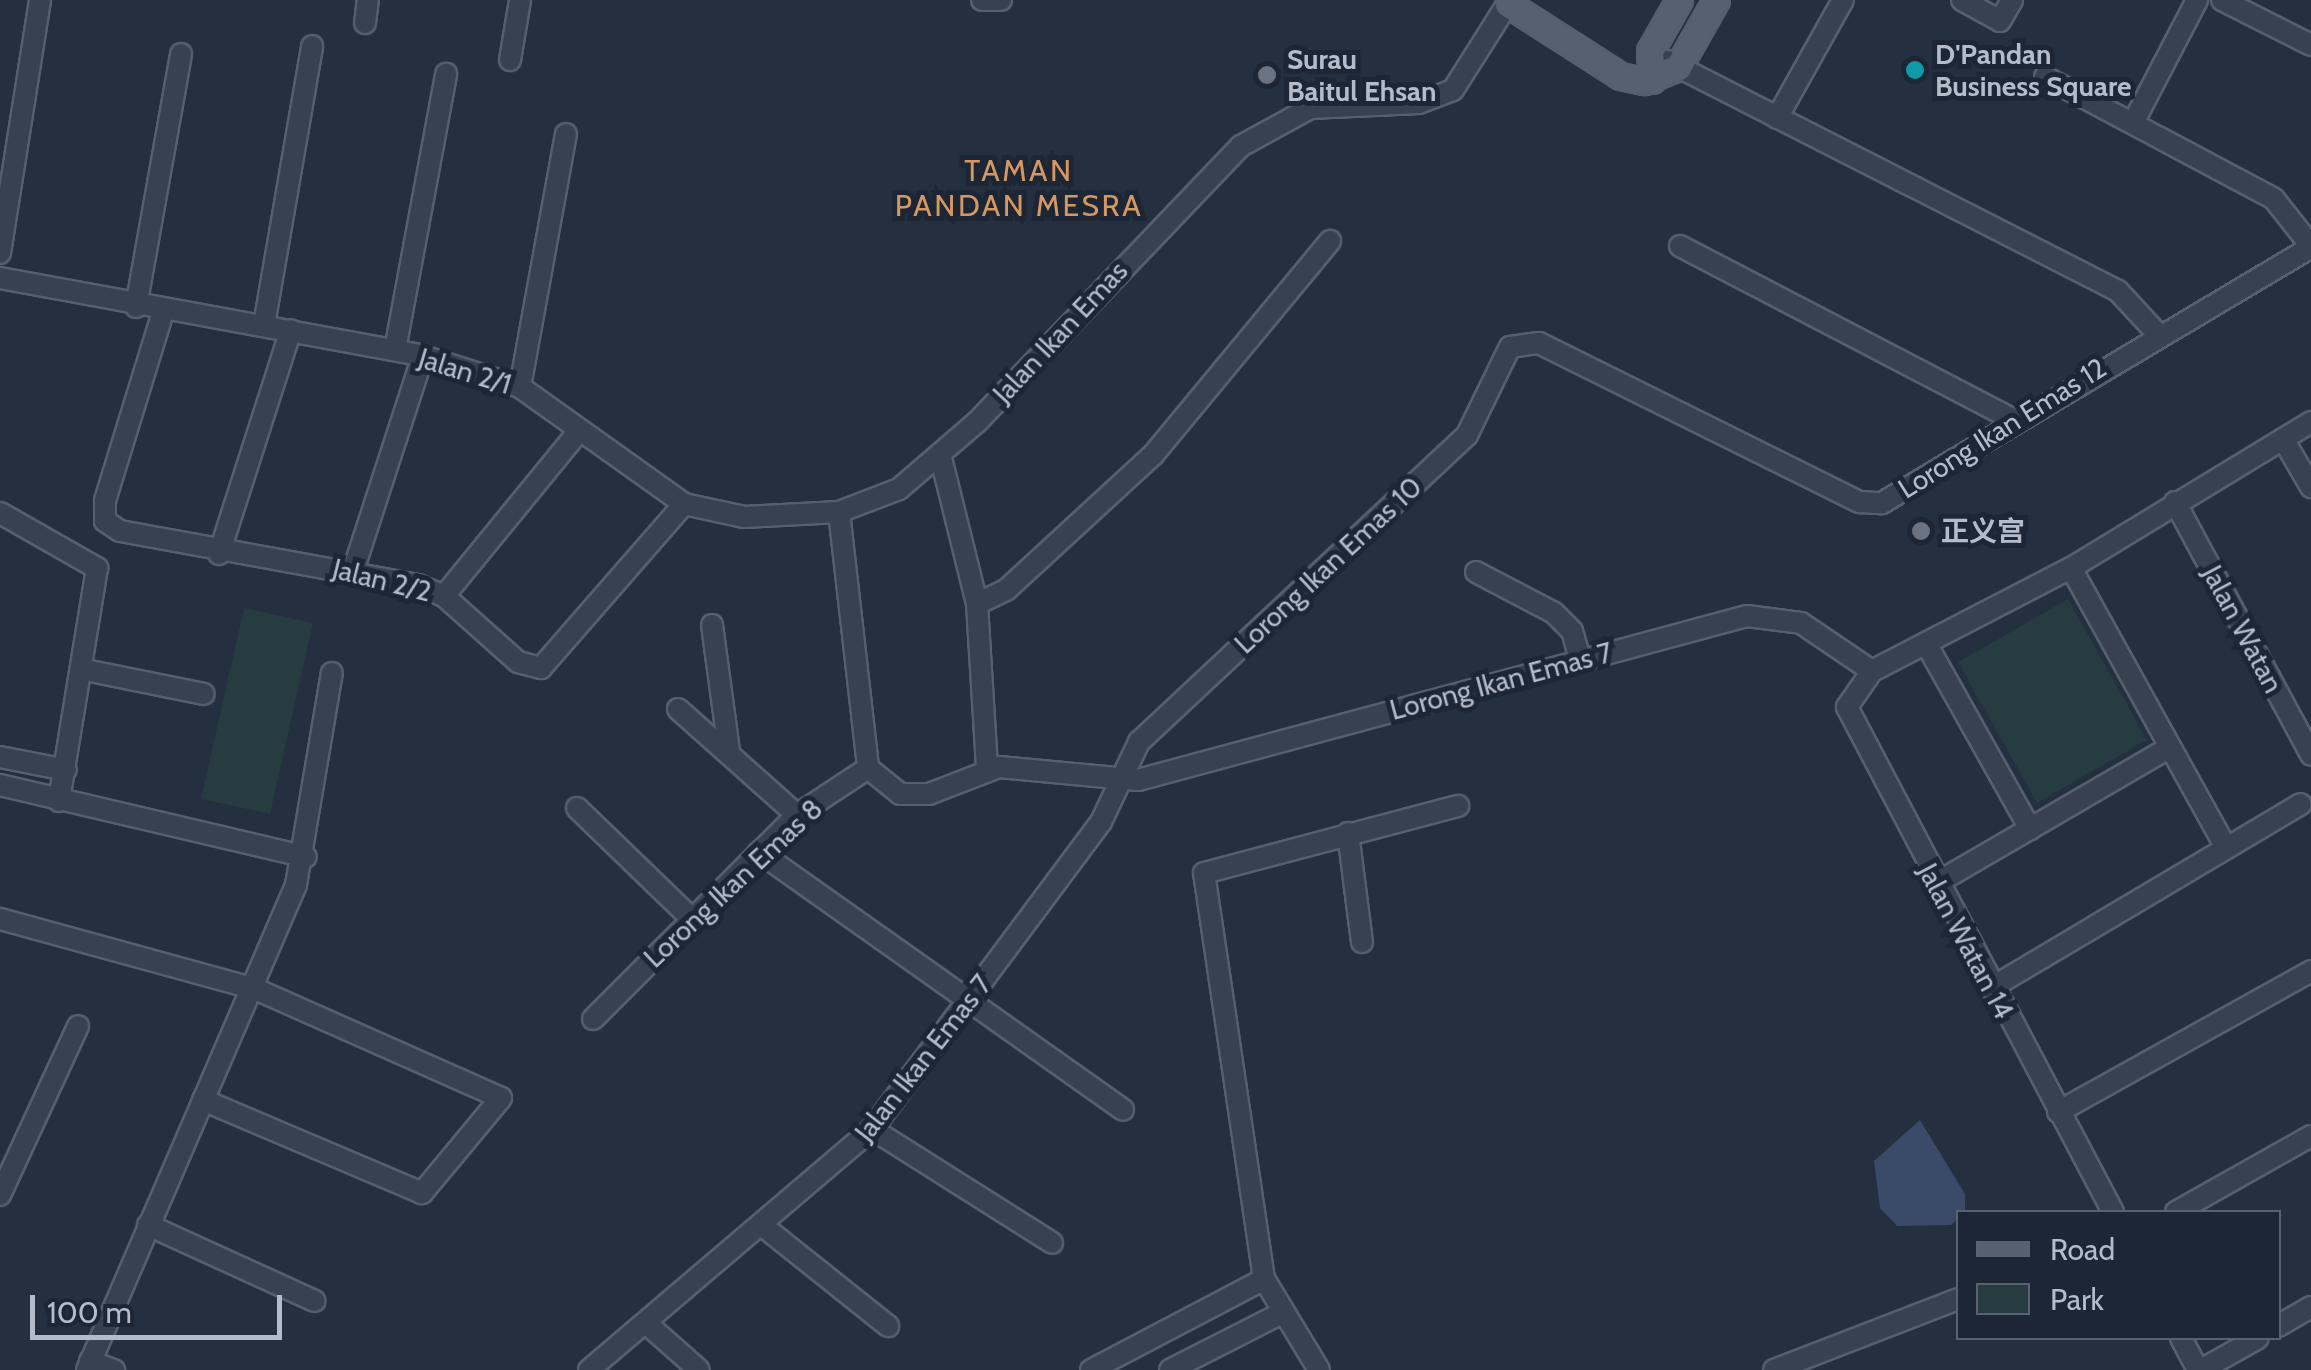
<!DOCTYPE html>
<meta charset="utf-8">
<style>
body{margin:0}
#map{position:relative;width:2311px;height:1370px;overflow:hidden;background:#242f3f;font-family:Cabin,"Noto Sans SC",sans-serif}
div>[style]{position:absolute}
.green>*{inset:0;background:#263c40}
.water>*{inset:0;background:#394b68}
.roads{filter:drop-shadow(2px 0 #565f6d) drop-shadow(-2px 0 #565f6d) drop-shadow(0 2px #565f6d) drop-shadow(0 -2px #565f6d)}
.minor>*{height:20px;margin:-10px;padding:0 10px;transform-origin:10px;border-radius:10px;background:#38414f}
.major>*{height:25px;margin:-12.5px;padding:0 12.5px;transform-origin:12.5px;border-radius:12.5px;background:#56606f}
.dots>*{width:28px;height:28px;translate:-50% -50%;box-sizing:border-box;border:5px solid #1d2634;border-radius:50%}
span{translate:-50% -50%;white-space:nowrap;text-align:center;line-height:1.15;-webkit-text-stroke:10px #1d2634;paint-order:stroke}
.poi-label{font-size:28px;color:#b4bcca;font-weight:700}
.left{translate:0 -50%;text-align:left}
.street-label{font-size:28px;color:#b4bcca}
.neighbourhood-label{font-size:30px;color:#d69862;letter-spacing:2.5px}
.legend{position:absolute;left:1956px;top:1210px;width:325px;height:130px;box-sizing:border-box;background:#1d2634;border:2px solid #596270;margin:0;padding:12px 18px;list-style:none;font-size:30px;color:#b4bcca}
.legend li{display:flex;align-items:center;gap:20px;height:50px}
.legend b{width:50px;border:2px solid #596270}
.scale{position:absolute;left:30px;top:1295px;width:252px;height:45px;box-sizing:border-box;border:5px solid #b4bcca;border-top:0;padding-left:12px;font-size:30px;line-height:35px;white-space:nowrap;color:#b4bcca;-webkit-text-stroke:8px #1d2634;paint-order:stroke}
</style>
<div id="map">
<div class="green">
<div style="clip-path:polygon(2068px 599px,2147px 740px,2037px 803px,1958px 662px)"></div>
<div style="clip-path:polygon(244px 608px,313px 623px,270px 814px,201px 799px)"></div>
</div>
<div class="water">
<div style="clip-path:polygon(1920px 1120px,1965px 1194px,1965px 1212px,1951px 1225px,1897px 1226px,1880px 1208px,1874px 1161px)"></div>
</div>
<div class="roads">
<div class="minor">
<div style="left:982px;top:0;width:19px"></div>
<div style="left:1962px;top:0;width:43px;rotate:28.9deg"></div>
<div style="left:2000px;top:21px;width:24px;rotate:-60deg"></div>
<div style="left:2222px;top:0;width:100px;rotate:26.8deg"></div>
<div style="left:365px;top:23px;width:23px;rotate:-83deg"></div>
<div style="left:510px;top:60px;width:61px;rotate:-80.5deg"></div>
<div style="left:1667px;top:61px;width:506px;rotate:27.02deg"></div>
<div style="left:2118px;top:291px;width:56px;rotate:47.2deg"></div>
<div style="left:2045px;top:77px;width:259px;rotate:28deg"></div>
<div style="left:2274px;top:199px;width:60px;rotate:51.8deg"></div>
<div style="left:1777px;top:118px;width:135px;rotate:-60.8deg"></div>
<div style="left:2133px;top:123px;width:139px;rotate:-62.5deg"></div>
<div style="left:1680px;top:246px;width:375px;rotate:27.5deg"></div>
<div style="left:0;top:253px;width:256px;rotate:-81deg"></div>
<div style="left:0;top:278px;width:430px;rotate:10.4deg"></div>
<div style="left:423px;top:356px;width:102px;rotate:17.7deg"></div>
<div style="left:520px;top:387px;width:201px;rotate:35.5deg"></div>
<div style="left:684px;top:504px;width:61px;rotate:12.2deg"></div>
<div style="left:744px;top:517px;width:95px;rotate:-3deg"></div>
<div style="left:839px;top:512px;width:64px;rotate:-21deg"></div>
<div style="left:899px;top:489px;width:103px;rotate:-40.7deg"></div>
<div style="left:977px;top:422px;width:382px;rotate:-46.3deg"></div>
<div style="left:1241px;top:146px;width:79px;rotate:-28.8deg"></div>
<div style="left:1310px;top:108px;width:109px;rotate:-2.6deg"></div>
<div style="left:1419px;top:103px;width:36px;rotate:-21deg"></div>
<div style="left:1453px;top:90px;width:107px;rotate:-57.7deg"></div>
<div style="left:136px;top:307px;width:257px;rotate:-79.9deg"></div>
<div style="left:163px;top:312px;width:198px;rotate:107.1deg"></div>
<div style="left:105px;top:501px;width:20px;rotate:90deg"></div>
<div style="left:105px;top:521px;width:18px;rotate:34deg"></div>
<div style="left:120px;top:531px;width:303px;rotate:10.3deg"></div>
<div style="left:418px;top:585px;width:28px;rotate:23deg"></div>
<div style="left:444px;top:596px;width:99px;rotate:41.7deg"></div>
<div style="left:518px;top:662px;width:24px;rotate:15deg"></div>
<div style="left:541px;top:668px;width:218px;rotate:-48.9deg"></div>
<div style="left:264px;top:325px;width:283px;rotate:-80.2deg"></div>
<div style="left:395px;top:350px;width:281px;rotate:-79.5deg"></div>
<div style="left:520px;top:387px;width:257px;rotate:-79.7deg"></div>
<div style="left:2283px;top:439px;width:56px;rotate:59.7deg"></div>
<div style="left:940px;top:454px;width:154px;rotate:76.1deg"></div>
<div style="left:977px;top:604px;width:165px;rotate:86.5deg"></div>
<div style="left:2175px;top:502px;width:287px;rotate:61.7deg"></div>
<div style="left:839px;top:512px;width:258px;rotate:83.5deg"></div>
<div style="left:868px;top:768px;width:41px;rotate:39.1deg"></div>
<div style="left:900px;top:794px;width:29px"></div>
<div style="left:929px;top:794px;width:75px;rotate:-21.1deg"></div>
<div style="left:999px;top:767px;width:140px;rotate:5.3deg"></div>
<div style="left:1138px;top:780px;width:631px;rotate:-15.07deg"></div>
<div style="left:1747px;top:616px;width:54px;rotate:7.4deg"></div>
<div style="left:1801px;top:623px;width:86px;rotate:34.1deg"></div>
<div style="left:0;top:513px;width:112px;rotate:29.6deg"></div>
<div style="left:97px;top:568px;width:236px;rotate:99.3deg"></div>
<div style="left:219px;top:554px;width:235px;rotate:-72.2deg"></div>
<div style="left:354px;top:568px;width:223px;rotate:-72deg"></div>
<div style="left:2071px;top:568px;width:318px;rotate:61deg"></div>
<div style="left:1476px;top:572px;width:88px;rotate:27.7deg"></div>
<div style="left:1554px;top:613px;width:25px;rotate:45deg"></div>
<div style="left:1572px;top:631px;width:29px;rotate:74deg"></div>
<div style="left:444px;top:596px;width:213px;rotate:-50.7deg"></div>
<div style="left:977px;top:604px;width:32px;rotate:-26deg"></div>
<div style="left:1006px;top:590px;width:200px;rotate:-42.6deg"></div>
<div style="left:1153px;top:455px;width:278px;rotate:-50.4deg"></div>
<div style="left:712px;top:625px;width:127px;rotate:82.3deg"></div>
<div style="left:1928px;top:647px;width:209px;rotate:60.7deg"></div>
<div style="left:85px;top:670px;width:121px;rotate:11.4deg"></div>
<div style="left:678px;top:709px;width:159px;rotate:41.7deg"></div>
<div style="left:0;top:757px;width:67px;rotate:11.1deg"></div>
<div style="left:0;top:785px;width:314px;rotate:13.2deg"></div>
<div style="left:577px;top:808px;width:158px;rotate:44deg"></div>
<div style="left:1348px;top:833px;width:110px;rotate:82.7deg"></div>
<div style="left:759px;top:852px;width:446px;rotate:35.3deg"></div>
<div style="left:1935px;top:884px;width:272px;rotate:-30.2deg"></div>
<div style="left:0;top:919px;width:262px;rotate:15.3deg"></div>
<div style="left:253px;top:988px;width:271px;rotate:23.9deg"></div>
<div style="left:501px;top:1098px;width:124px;rotate:129.7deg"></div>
<div style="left:422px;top:1193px;width:238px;rotate:-157deg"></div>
<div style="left:1991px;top:988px;width:360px;rotate:-30.7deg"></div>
<div style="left:593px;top:1019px;width:288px;rotate:-45deg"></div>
<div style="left:797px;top:815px;width:85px;rotate:-33.5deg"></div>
<div style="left:2058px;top:1112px;width:290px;rotate:-29.1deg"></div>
<div style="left:872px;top:1129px;width:213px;rotate:32.3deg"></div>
<div style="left:0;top:1195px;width:186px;rotate:-65.2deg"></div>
<div style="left:2113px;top:1212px;width:571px;rotate:-117.78deg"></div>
<div style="left:1847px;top:707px;width:44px;rotate:-55.2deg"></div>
<div style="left:1872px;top:671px;width:224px;rotate:-27.4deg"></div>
<div style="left:2071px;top:568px;width:281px;rotate:-31.3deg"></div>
<div style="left:2176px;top:1212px;width:155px;rotate:-29.4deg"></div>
<div style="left:148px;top:1225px;width:183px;rotate:24.5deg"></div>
<div style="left:764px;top:1227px;width:159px;rotate:38.6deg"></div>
<div style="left:647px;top:1324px;width:69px;rotate:41.5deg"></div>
<div style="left:2278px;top:1326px;width:38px;rotate:-30deg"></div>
<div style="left:2181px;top:1338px;width:36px;rotate:62deg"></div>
<div style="left:90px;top:1361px;width:26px;rotate:21deg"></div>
<div style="left:87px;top:1370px;width:528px;rotate:-66.69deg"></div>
<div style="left:296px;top:885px;width:215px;rotate:-80.4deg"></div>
<div style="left:589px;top:1370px;width:372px;rotate:-40.4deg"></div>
<div style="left:872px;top:1129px;width:383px;rotate:-53.3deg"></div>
<div style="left:1101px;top:822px;width:89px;rotate:-64.6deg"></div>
<div style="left:1139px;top:742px;width:449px;rotate:-43.1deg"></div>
<div style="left:1467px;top:435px;width:98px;rotate:-64deg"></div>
<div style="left:1510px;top:347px;width:29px;rotate:-8deg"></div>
<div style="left:1539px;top:343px;width:358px;rotate:26.4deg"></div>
<div style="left:1860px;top:502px;width:22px;rotate:3deg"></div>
<div style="left:1882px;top:503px;width:500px;rotate:-30.8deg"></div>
<div style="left:1091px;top:1370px;width:195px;rotate:-27.7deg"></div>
<div style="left:1170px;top:1370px;width:123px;rotate:-27deg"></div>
<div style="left:1319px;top:1370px;width:106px;rotate:-121.1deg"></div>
<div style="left:1264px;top:1279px;width:410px;rotate:-98.4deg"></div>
<div style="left:1204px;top:873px;width:263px;rotate:-14.8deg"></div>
<div style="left:1774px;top:1370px;width:197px;rotate:-21.1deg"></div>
<div style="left:2201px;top:1370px;width:65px;rotate:-29.3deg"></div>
</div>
<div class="major">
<div style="left:1508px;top:4px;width:133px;rotate:32.7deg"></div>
<div style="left:1620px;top:76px;width:25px;rotate:12deg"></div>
<div style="left:1644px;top:81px;width:37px;rotate:-22deg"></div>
<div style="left:1678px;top:67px;width:77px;rotate:-60.4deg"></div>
<div style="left:1652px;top:80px;width:29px;rotate:-94deg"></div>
<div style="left:1650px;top:51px;width:59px;rotate:-60.4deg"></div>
</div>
</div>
<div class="dots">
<div style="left:1915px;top:70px;background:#0f9aa8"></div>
<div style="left:1267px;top:75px;background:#6b7280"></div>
<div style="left:1921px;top:531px;background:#6b7280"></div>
</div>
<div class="poi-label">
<span class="left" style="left:1935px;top:70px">D'Pandan<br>Business Square</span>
<span class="left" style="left:1287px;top:75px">Surau<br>Baitul Ehsan</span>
<span class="left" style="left:1941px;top:531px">正义宫</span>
</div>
<div class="street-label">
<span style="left:1060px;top:332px;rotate:-47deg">Jalan Ikan Emas</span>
<span style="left:465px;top:371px;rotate:17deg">Jalan 2/1</span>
<span style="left:2002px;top:428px;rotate:-32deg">Lorong Ikan Emas 12</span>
<span style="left:1328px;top:565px;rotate:-43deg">Lorong Ikan Emas 10</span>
<span style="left:382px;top:580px;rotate:14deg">Jalan 2/2</span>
<span style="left:2243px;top:629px;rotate:62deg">Jalan Watan</span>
<span style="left:1501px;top:681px;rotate:-15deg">Lorong Ikan Emas 7</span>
<span style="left:733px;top:883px;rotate:-43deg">Lorong Ikan Emas 8</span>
<span style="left:1966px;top:941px;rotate:62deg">Jalan Watan 14</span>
<span style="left:923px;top:1058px;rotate:-52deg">Jalan Ikan Emas 7</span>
</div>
<div class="neighbourhood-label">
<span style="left:1019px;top:188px">TAMAN<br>PANDAN MESRA</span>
</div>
<ul class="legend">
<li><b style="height:12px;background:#56606f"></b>Road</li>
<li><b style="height:28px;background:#263c40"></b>Park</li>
</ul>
<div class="scale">100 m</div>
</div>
